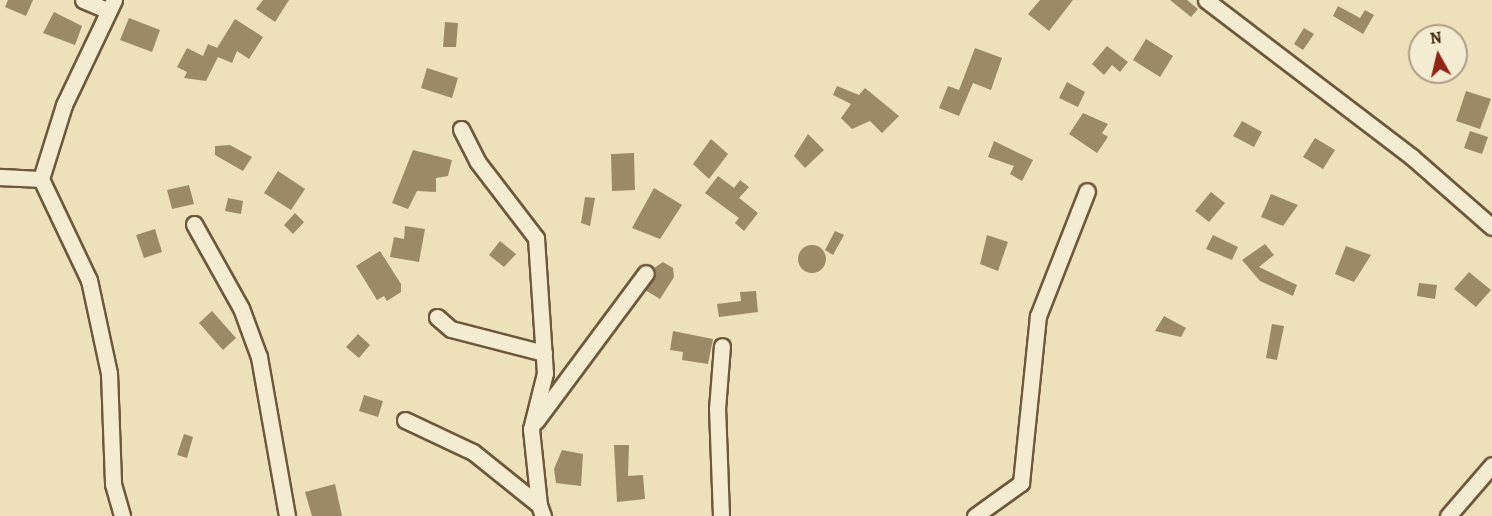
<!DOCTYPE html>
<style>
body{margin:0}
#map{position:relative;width:1492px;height:516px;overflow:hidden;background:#ece1bb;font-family:Alegreya,serif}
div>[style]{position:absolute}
.building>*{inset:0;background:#9c8968}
.round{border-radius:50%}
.roads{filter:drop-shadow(2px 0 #6f573a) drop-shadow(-2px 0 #6f573a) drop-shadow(0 2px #6f573a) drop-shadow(0 -2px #6f573a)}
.minor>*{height:15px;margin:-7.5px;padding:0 7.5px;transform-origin:7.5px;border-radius:7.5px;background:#f3ecd3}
span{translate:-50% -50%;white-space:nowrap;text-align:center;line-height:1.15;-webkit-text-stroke:6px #f3ecd3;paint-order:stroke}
.north{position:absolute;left:1408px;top:24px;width:60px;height:60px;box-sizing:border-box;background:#f3ecd3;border:2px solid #ad9e85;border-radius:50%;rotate:352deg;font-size:16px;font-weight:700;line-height:24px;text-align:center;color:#45290f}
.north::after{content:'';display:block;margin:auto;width:21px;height:27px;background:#8f2418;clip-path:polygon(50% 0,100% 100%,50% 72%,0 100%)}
</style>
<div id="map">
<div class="building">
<div style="clip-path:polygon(8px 0,33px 0,26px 16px,5px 7px)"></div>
<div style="clip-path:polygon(263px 0,289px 0,275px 22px,256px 9px)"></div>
<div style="clip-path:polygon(1040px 0,1073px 0,1049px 31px,1028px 14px)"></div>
<div style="clip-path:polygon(1170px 0,1187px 0,1198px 9px,1191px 17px)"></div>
<div style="clip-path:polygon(1338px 6px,1360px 18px,1365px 10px,1374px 15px,1363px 34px,1333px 16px)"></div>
<div style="clip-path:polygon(54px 12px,82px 26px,75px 45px,43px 33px)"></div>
<div style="clip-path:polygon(129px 18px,160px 30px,152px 52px,120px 40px)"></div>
<div style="clip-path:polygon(235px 19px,263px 37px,249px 59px,237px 51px,232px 63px,218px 57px,206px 81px,184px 78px,187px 72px,177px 67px,187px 48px,203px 56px,208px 44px,217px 48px)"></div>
<div style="clip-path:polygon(445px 22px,458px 23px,456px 47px,443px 47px)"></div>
<div style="clip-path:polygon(1304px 28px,1314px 34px,1303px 50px,1294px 44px)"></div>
<div style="clip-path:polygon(1146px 39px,1173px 56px,1160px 77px,1133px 60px)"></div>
<div style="clip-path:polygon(1107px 46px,1128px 62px,1120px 72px,1112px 65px,1104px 75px,1092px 64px)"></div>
<div style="clip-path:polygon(975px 48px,1002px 58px,991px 90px,973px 83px,959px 116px,939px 108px,948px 86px,959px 90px)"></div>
<div style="clip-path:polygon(427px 68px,458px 78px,452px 98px,421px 88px)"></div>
<div style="clip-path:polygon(1067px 82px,1085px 92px,1078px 107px,1059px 98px)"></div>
<div style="clip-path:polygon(837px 86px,859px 95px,865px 88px,899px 116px,882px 133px,870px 121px,852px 129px,841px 118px,851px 104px,833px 95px)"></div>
<div style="clip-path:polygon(1466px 91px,1491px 99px,1480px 129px,1456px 121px)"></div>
<div style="clip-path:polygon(1083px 113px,1108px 124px,1102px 133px,1108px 137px,1097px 153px,1069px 134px)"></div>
<div style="clip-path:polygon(1242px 121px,1262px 132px,1254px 147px,1233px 136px)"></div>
<div style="clip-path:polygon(1470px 131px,1488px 137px,1482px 154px,1464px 148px)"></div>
<div style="clip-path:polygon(808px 134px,824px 150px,805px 168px,794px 156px)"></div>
<div style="clip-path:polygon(1315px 138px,1335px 150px,1323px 169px,1303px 157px)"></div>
<div style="clip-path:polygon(711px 139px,728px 154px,709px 179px,693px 164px)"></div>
<div style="clip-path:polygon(994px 141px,1033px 160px,1022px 181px,1010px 174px,1014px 166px,988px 157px)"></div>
<div style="clip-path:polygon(230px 145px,252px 157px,243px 171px,215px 155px,215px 146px)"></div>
<div style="clip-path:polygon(413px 150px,452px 160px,448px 176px,436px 178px,436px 192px,417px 191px,408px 209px,392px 203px)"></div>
<div style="clip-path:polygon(634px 153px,635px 190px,612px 191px,611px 154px)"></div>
<div style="clip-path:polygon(278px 171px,305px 189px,291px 210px,264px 193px)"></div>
<div style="clip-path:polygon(718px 176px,734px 188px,740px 180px,749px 187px,739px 198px,758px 213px,744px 231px,735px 223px,739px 218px,705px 193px)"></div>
<div style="clip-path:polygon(189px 185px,194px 204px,172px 209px,167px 190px)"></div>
<div style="clip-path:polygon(654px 188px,682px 205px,660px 239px,632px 228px)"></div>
<div style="clip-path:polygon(1211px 192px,1225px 203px,1209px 222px,1195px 211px)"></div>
<div style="clip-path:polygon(1271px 194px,1298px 205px,1283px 226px,1261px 217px)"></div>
<div style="clip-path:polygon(585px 197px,595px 198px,590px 226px,581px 223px)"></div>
<div style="clip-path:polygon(228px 198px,243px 201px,241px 214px,225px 211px)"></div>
<div style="clip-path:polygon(295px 213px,304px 222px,293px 234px,284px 225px)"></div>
<div style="clip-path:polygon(405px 226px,425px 229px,419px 262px,390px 257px,394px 237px,404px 239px)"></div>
<div style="clip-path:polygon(155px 229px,162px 252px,144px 258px,136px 235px)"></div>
<div style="clip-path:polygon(835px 231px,844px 235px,833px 255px,825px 250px)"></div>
<div style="clip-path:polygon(987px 235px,1008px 242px,998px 271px,980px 264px)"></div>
<div style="clip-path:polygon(1213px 235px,1238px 247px,1232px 260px,1206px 249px)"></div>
<div style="clip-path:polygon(500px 241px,516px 254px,504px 267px,489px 255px)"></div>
<div style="clip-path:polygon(1265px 244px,1274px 255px,1259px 267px,1297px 285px,1293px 296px,1260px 281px,1242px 260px)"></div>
<div class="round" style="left:798px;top:245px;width:28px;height:28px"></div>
<div style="clip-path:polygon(1346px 246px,1371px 255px,1354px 282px,1335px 274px)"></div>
<div style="clip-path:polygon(380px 251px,401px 284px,401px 292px,387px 301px,384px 296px,377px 300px,356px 266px)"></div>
<div style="clip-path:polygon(663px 262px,673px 268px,674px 277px,660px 299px,645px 290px,654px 268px)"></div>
<div style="clip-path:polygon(1469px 272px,1491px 290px,1476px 307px,1454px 289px)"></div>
<div style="clip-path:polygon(1419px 283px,1437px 285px,1435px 299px,1417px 296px)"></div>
<div style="clip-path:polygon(756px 291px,758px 312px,719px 317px,717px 304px,741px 301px,740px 292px)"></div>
<div style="clip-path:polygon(212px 311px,236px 338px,223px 350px,199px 323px)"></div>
<div style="clip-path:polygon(1164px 316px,1186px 328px,1181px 337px,1155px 331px)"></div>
<div style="clip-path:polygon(1272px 324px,1284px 326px,1277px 360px,1266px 358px)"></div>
<div style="clip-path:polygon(673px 331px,713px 339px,708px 364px,682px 360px,683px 352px,670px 350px)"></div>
<div style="clip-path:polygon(358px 334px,370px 345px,359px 358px,346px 347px)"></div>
<div style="clip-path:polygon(364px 395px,383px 401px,378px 417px,359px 411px)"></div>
<div style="clip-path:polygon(184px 434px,193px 437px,187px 458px,177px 455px)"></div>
<div style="clip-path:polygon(614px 445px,629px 445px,628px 476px,643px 475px,645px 499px,617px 502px)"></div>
<div style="clip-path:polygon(562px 450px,583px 454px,581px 486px,556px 483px,554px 469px)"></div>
<div style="clip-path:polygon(335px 484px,342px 516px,312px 516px,305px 492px)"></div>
</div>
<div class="roads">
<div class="minor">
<div style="left:83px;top:0;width:26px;rotate:23deg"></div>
<div style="left:114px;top:0;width:116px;rotate:115.5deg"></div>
<div style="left:64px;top:105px;width:77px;rotate:107.3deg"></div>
<div style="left:41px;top:179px;width:112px;rotate:64.6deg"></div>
<div style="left:89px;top:280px;width:95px;rotate:77.9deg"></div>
<div style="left:109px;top:373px;width:111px;rotate:87.9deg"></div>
<div style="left:113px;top:484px;width:33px;rotate:74deg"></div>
<div style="left:1206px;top:0;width:259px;rotate:37.3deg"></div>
<div style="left:1412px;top:157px;width:106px;rotate:41.2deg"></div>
<div style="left:461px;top:129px;width:36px;rotate:63deg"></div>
<div style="left:477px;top:161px;width:97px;rotate:52.5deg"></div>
<div style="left:536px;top:238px;width:135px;rotate:86.2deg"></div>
<div style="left:545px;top:373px;width:58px;rotate:104deg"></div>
<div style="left:531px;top:429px;width:76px;rotate:84deg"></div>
<div style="left:0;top:177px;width:41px;rotate:2.8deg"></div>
<div style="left:194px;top:224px;width:96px;rotate:60.8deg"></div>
<div style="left:241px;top:308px;width:52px;rotate:69.8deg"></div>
<div style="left:259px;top:357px;width:161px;rotate:80deg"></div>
<div style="left:437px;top:317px;width:18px;rotate:41deg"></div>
<div style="left:451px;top:329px;width:96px;rotate:14.5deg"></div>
<div style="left:405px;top:420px;width:75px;rotate:25.2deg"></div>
<div style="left:473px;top:452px;width:85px;rotate:38.8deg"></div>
<div style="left:539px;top:505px;width:12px;rotate:70deg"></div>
<div style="left:536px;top:421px;width:184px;rotate:-53.4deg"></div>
<div style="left:721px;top:516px;width:107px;rotate:-92.1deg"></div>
<div style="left:717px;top:409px;width:63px;rotate:-85.5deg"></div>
<div style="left:975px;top:516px;width:57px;rotate:-35.7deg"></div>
<div style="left:1021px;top:483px;width:168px;rotate:-84.2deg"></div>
<div style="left:1038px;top:316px;width:134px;rotate:-68.6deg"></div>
<div style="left:1448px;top:516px;width:67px;rotate:-49.2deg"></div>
</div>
</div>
<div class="north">N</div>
</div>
